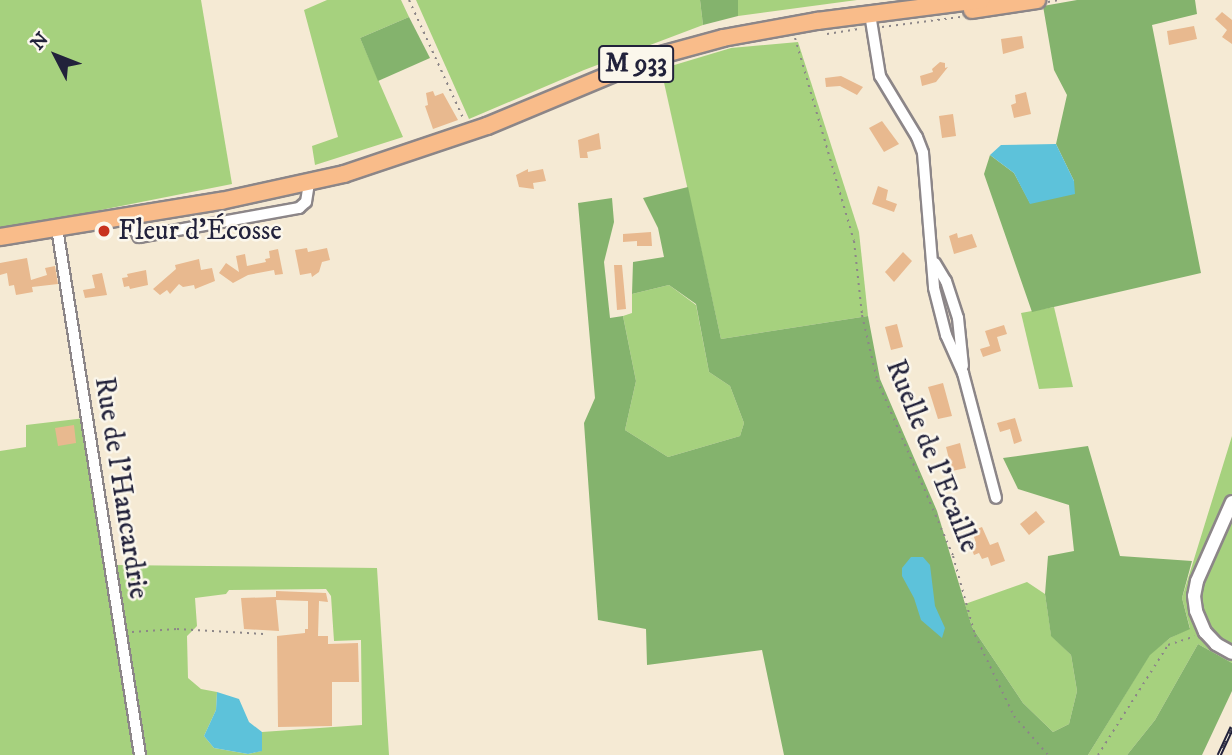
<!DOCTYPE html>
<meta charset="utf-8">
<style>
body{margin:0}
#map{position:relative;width:1232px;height:755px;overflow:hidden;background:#f5ead4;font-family:"IM FELL DW Pica",serif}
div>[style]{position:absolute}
.green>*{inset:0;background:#a6d17e}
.forest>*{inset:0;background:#84b36d}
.water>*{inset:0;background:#5dc2da}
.building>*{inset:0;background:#e8b98f}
.path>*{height:2px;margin-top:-1px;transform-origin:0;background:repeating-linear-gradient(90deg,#8c8688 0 2px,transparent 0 7px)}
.roads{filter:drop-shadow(2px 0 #8c8688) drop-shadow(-2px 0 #8c8688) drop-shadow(0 2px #8c8688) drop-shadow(0 -2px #8c8688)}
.minor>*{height:10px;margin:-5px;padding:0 5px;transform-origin:5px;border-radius:5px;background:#fff}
.tertiary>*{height:12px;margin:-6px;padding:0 6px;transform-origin:6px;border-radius:6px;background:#fff}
.primary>*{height:16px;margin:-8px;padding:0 8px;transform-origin:8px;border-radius:8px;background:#f9bc8a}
.rail>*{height:5px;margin-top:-2.5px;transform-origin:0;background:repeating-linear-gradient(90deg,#fbf7ec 0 8px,#22223b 0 16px);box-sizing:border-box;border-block:2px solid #22223b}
.dots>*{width:19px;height:19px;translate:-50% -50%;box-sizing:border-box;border:4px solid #fbf7ec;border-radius:50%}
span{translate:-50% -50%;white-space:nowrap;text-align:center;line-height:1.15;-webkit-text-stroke:5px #fbf7ec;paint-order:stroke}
.shield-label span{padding:2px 5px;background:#fbf7ec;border:2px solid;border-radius:5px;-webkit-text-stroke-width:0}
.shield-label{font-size:26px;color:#22223b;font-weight:700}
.poi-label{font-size:28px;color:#22223b}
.left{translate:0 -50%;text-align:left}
.street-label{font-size:28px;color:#22223b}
.north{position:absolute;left:21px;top:21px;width:70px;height:70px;-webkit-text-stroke:5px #fbf7ec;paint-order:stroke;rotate:312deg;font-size:19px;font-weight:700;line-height:28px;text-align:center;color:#22223b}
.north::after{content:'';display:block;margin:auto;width:24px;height:32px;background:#22223b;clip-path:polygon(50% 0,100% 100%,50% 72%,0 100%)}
</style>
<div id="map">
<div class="green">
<div style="clip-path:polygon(0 0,201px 0,232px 184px,0 230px)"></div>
<div style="clip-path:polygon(327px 0,401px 0,409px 17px,360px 38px,403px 137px,315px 165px,312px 146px,338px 137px,304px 10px)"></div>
<div style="clip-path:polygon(416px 0,700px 0,703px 25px,584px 70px,469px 119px)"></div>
<div style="clip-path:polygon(738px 0,857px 0,738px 16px)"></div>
<div style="clip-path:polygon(798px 42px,859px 232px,868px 316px,721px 339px,661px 69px,731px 48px)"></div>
<div style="clip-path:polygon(669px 285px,696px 305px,709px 372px,730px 386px,744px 423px,740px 436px,668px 457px,625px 430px,636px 381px,623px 316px,632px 313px,632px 294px)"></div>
<div style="clip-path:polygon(1054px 307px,1073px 387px,1039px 389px,1021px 313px)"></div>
<div style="clip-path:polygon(evenodd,94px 417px,114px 565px,377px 568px,389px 755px,0 755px,0 451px,26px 447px,26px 425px,94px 417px,326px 589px,331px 596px,334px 641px,361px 640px,362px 725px,262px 732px,261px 751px,248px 754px,214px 748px,204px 736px,216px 710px,217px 692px,201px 689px,188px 678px,187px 636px,197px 626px,195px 598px,226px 594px,229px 590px,326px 589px)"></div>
<div style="clip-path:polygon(1232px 436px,1232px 663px,1198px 644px,1155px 720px,1127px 755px,1088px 755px,1150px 654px,1170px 638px,1190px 628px,1182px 598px)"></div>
<div style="clip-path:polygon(1027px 582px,1045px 594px,1051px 635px,1071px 655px,1077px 691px,1069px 724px,1053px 732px,1023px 703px,972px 627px,965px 604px)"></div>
</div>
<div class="forest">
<div style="clip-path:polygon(700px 0,738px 0,738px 16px,703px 25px)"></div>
<div style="clip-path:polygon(1077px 0,1195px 0,1197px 14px,1152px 25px,1201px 273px,1032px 312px,984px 174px,990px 155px,1014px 173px,1030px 203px,1074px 181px,1056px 144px,1067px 95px,1054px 70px,1043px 6px)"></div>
<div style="clip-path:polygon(409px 17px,430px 58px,378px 81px,360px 38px)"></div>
<div style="clip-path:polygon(688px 187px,721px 339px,868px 316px,880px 379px,937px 511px,972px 627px,1023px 703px,1053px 732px,1069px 724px,1077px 691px,1071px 655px,1051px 636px,1045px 594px,1048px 556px,1074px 551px,1069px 505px,1018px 489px,1003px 458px,1088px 446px,1120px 556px,1192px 561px,1182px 598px,1190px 629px,1170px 638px,1150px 655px,1088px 755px,784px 755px,762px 650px,647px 665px,646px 629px,598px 620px,584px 423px,595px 398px,578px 203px,612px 198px,614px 222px,604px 262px,610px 318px,623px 316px,636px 381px,625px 430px,668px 457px,740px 436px,744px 423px,730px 386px,709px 372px,696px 304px,669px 285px,632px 294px,633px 262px,664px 257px,658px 228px,643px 198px)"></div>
<div style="clip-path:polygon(1198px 644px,1232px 663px,1232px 691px,1202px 755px,1127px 755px,1155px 720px)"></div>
</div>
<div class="water">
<div style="clip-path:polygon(1056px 144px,1074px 181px,1075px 194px,1030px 204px,1014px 173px,990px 155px,1001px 145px)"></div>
<div style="clip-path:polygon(911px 557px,923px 557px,930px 565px,935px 606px,945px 628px,942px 638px,921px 620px,914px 598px,902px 576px,902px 568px)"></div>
<div style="clip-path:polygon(217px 692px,239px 699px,249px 722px,262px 732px,262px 751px,248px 754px,214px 748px,204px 736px,216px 710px)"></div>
</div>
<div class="building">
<div style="clip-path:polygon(1222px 12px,1232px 20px,1232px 44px,1222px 37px,1227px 30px,1215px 19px)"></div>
<div style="clip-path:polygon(1194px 26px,1197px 39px,1169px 45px,1167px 31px)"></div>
<div style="clip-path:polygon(1022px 36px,1024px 48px,1003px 54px,1001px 39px)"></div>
<div style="clip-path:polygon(940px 62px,945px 63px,945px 68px,948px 67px,936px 82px,922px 86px,920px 76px,933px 72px,932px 69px)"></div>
<div style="clip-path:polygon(841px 76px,863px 87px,857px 95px,840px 86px,826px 87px,825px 78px)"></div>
<div style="clip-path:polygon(433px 91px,435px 96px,443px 93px,458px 120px,433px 129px,425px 106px,428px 105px,426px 93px)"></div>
<div style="clip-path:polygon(1026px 92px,1031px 114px,1014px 118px,1011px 105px,1016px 103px,1015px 95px)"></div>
<div style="clip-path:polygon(953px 114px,956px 136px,942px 138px,939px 116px)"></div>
<div style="clip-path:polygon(882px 121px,899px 144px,884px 152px,869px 128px)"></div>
<div style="clip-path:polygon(599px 133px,601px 149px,587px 152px,588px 158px,580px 158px,578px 140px)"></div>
<div style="clip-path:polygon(528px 169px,528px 172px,543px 169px,546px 181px,533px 183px,534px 189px,519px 187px,516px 175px)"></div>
<div style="clip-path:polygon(878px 186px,888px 190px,886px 200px,897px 204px,894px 212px,872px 204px)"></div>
<div style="clip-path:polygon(651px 232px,652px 246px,637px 246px,637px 241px,623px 242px,623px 234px)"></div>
<div style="clip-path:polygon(957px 233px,958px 238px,972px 234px,977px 247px,954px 254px,949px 236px)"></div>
<div style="clip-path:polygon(307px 248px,308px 252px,327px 248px,330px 260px,322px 262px,319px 272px,312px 277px,311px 273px,300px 275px,295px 250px)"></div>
<div style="clip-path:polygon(278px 249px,283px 274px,275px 275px,274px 270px,248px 275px,233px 283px,219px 273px,226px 263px,239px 272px,236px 256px,245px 254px,247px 266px,266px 262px,265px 259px,270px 258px,269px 251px)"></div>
<div style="clip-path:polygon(903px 252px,912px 261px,894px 282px,885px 272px)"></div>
<div style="clip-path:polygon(27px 258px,31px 280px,47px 275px,45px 268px,55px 266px,58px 284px,32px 287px,33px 292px,16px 295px,14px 285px,9px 286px,7px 273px,0 275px,0 263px)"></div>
<div style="clip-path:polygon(199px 259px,201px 270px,212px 268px,215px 281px,195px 289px,194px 285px,183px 287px,179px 284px,170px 294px,167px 290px,160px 295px,153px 289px,176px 269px,175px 265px)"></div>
<div style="clip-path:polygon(614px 265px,622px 265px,626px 309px,617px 310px)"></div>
<div style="clip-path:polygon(146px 270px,148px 285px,130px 289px,129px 286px,124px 287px,122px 278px,128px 277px,127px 274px)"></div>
<div style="clip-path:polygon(102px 273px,107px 295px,85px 298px,83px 290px,95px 288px,92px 275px)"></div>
<div style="clip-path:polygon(897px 324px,903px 347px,891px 350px,885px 327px)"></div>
<div style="clip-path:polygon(1004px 325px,1007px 334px,997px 337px,1001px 351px,983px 357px,980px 349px,990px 346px,985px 331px)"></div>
<div style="clip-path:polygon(943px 383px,952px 416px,938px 419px,928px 387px)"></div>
<div style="clip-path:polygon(1015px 418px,1022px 441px,1014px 444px,1010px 429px,1000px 432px,997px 423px)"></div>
<div style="clip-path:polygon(74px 425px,76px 443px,58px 446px,55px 428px)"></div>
<div style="clip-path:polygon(960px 443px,966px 468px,952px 471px,946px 447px)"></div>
<div style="clip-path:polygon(1036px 511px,1045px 522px,1029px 535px,1020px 524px)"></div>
<div style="clip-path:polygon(982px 527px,990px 545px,998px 542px,1005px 561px,991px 566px,988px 557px,982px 559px,979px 553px,974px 555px,970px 545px,976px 543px,972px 531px)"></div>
<div style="clip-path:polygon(276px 591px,326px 593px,328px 602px,319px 601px,318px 636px,328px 636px,328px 644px,358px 643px,359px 682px,332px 682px,332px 726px,278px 727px,277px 636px,305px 633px,305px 629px,308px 629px,308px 601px,276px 600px,279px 631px,244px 629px,241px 598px,276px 597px)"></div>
</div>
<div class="path">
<div style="left:409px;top:0;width:132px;rotate:65.4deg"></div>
<div style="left:1048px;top:2px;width:11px;rotate:-10deg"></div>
<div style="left:882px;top:27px;width:79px;rotate:-7.3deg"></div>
<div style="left:827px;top:34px;width:32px;rotate:-9deg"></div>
<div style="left:795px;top:38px;width:211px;rotate:73.8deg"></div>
<div style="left:854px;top:241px;width:74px;rotate:83.8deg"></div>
<div style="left:862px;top:315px;width:67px;rotate:77deg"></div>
<div style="left:877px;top:380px;width:192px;rotate:66.6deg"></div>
<div style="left:953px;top:556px;width:82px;rotate:74.4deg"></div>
<div style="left:975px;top:635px;width:90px;rotate:64.3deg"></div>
<div style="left:1014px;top:716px;width:52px;rotate:48.9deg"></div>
<div style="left:132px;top:632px;width:45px;rotate:-3.8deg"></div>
<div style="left:177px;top:629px;width:87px;rotate:3.3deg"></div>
<div style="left:1098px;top:755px;width:130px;rotate:-57.5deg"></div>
<div style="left:1168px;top:645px;width:28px;rotate:-18deg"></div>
</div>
<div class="roads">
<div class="minor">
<div style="left:870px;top:14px;width:63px;rotate:80.8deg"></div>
<div style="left:880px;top:76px;width:71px;rotate:58.8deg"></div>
<div style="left:917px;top:137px;width:17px;rotate:69deg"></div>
<div style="left:923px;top:153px;width:135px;rotate:85.3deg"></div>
<div style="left:934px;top:288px;width:49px;rotate:75.7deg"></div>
<div style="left:946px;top:335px;width:42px;rotate:65.9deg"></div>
<div style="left:963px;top:373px;width:129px;rotate:75.2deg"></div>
<div style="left:126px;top:217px;width:24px;rotate:57deg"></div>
<div style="left:139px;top:237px;width:163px;rotate:-10.3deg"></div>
<div style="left:299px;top:208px;width:9px;rotate:-41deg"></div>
<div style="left:306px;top:202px;width:19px;rotate:-81deg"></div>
<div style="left:57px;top:228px;width:533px;rotate:81.05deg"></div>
<div style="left:935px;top:263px;width:21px;rotate:59deg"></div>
<div style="left:946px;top:281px;width:39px;rotate:72deg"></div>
<div style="left:958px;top:318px;width:48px;rotate:84.1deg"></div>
</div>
<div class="tertiary">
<div style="left:1232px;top:502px;width:86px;rotate:113.9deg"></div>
<div style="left:1197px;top:581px;width:15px;rotate:101deg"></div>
<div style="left:1194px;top:596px;width:15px;rotate:82deg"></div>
<div style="left:1196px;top:611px;width:23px;rotate:67deg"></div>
<div style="left:1205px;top:632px;width:16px;rotate:47deg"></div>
<div style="left:1216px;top:644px;width:18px;rotate:29deg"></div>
</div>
<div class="primary">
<div style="left:972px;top:10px;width:66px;rotate:-8.7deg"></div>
<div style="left:0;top:237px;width:224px;rotate:-9.3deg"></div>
<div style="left:221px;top:201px;width:126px;rotate:-12.4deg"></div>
<div style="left:344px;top:174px;width:151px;rotate:-18.6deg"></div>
<div style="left:487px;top:126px;width:177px;rotate:-22.6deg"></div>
<div style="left:650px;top:58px;width:76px;rotate:-15.3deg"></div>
<div style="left:723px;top:38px;width:96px;rotate:-10.3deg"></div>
<div style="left:817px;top:21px;width:166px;rotate:-7.3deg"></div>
</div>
</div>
<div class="rail">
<div style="left:1219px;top:755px;width:31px;rotate:-65deg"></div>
</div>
<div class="dots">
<div style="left:104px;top:231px;background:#c8321e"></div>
</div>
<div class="shield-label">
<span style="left:636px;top:64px">M 933</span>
</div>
<div class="poi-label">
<span class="left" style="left:118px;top:231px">Fleur d'Écosse</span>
</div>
<div class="street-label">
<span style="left:932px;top:456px;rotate:68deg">Ruelle de l'Ecaille</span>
<span style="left:121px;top:488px;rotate:81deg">Rue de l'Hancardrie</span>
</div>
<div class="north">N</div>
</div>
